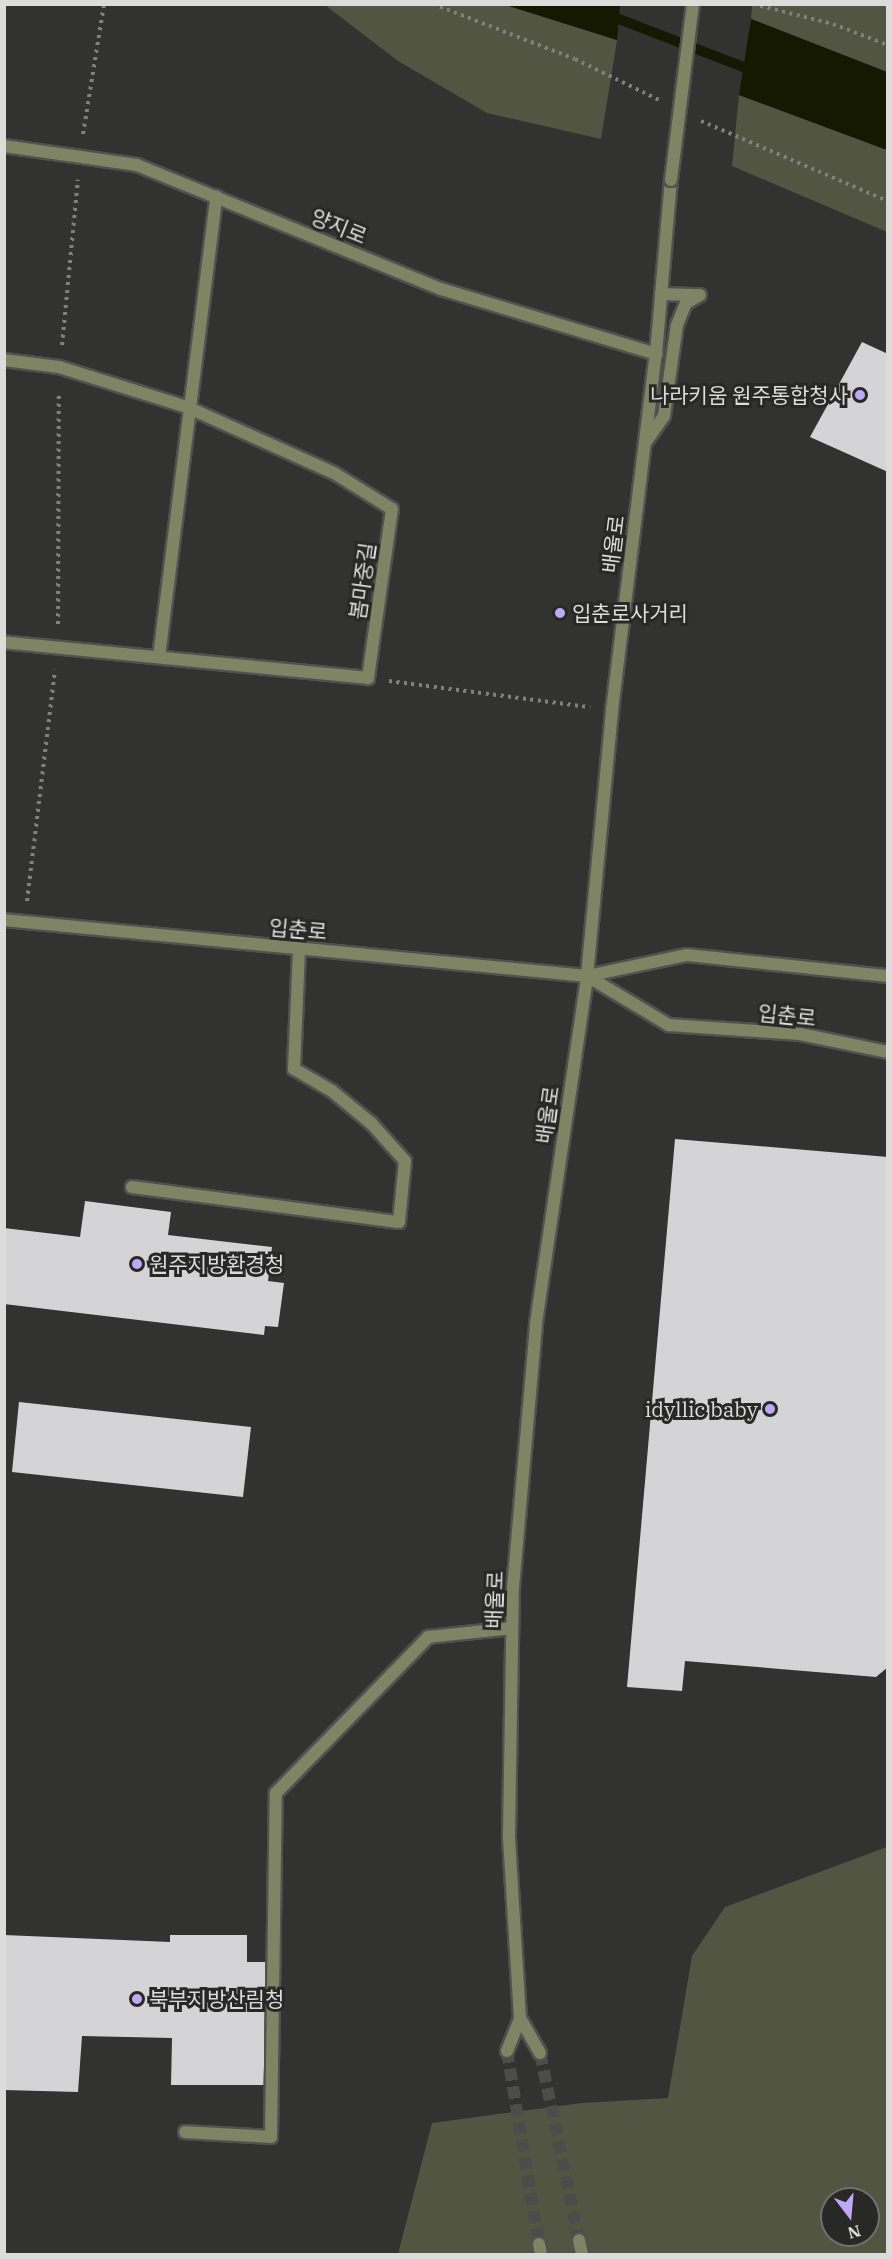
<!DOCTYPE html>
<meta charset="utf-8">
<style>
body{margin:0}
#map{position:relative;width:892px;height:2259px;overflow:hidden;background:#323230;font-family:"IBM Plex Serif","Noto Sans KR",serif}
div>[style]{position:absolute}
.green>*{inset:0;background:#525542}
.water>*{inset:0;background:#161901}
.stream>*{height:10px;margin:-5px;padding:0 5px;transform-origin:5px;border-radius:5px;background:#161901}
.building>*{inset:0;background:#d4d4d7}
.tertiary-tunnel>*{height:12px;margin-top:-6px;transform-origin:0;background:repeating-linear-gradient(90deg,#4c4c4a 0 12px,transparent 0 18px)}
.path>*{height:4px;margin-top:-2px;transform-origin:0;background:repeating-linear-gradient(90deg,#80807e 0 3px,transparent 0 7.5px)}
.roads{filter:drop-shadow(2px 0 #51514f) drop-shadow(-2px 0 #51514f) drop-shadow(0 2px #51514f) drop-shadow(0 -2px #51514f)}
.service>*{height:12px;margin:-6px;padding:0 6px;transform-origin:6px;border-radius:6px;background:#7e8464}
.tertiary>*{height:12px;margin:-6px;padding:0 6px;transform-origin:6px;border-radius:6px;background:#7e8464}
.bridges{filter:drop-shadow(2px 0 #51514f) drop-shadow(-2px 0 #51514f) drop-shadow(0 2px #51514f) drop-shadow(0 -2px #51514f)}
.tertiary-bridge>*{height:12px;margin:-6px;padding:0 6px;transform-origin:6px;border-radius:6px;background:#7e8464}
.dots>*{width:16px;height:16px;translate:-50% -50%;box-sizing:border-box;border:3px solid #282826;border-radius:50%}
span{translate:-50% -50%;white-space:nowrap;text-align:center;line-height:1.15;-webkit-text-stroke:6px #282826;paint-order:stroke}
.street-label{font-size:21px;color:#dcdcda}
.poi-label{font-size:21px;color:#dcdcda}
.right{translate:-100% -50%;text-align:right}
.left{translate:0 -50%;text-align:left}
.frame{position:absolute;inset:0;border:6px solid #dcdcda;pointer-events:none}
.north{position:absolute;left:820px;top:2187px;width:60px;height:60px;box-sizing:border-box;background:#282826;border:2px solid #70706e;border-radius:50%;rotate:164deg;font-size:16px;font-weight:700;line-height:24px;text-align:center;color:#dcdcda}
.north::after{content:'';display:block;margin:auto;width:21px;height:27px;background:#bda9f5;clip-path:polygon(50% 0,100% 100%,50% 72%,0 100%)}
</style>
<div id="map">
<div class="green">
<div style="clip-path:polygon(325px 5px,506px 5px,617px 40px,601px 139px,487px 113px,398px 61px)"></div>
<div style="clip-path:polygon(752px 5px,887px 5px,887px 72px,751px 19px)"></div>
<div style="clip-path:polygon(739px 95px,887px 150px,887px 232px,732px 166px)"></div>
<div style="clip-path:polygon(evenodd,887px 1847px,887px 2254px,398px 2254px,432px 2123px,582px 2103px,668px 2098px,692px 1956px,725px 1907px,887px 1847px,832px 2199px,868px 2199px,868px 2235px,832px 2235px,832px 2199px)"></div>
</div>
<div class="water">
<div style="clip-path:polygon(506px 5px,620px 5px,617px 40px)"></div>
<div style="clip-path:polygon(751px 19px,887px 72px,887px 150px,739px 95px)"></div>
</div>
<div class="stream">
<div style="left:580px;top:4px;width:189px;rotate:21.1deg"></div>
</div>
<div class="building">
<div style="clip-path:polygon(862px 342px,888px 354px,888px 472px,810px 437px)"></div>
<div style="clip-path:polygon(675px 1139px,888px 1157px,888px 1667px,876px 1677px,685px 1661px,682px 1691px,627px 1687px)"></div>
<div style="clip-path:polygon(85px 1201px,171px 1212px,168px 1235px,272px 1247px,268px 1281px,284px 1283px,278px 1327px,265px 1326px,264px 1335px,4px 1304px,4px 1228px,80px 1237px)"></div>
<div style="clip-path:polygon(19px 1402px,251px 1427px,243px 1497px,12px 1472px)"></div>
<div style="clip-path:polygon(4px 1935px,170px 1942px,170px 1935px,247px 1935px,247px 1962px,270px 1962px,266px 2085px,171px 2085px,172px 2038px,82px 2036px,78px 2092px,4px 2090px)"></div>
</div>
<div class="tertiary-tunnel">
<div style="left:507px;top:2051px;width:196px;rotate:80.6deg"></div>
<div style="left:540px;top:2053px;width:191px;rotate:78.2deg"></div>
</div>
<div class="path">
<div style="left:433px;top:4px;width:152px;rotate:21.2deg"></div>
<div style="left:575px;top:59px;width:93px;rotate:26deg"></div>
<div style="left:753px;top:4px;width:82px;rotate:14deg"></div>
<div style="left:833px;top:24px;width:59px;rotate:20.9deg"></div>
<div style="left:701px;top:121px;width:203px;rotate:23.2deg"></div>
<div style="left:83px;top:134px;width:132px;rotate:-80.8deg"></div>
<div style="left:62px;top:345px;width:166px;rotate:-84.5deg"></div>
<div style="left:58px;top:624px;width:232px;rotate:-89.8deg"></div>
<div style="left:389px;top:681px;width:203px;rotate:7.4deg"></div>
<div style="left:27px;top:901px;width:233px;rotate:-83.1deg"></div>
</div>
<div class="roads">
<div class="service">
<div style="left:661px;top:294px;width:38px;rotate:2deg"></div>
<div style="left:4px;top:360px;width:55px;rotate:7.3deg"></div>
<div style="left:59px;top:367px;width:134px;rotate:17.4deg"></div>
<div style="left:187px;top:407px;width:161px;rotate:24.2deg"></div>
<div style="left:334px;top:473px;width:68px;rotate:31.8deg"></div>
<div style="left:392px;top:509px;width:171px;rotate:98.1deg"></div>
<div style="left:368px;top:678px;width:366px;rotate:-174.4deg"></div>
<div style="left:645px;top:443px;width:33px;rotate:-55deg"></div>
<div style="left:664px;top:416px;width:92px;rotate:-81.9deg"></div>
<div style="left:677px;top:325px;width:24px;rotate:-68deg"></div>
<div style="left:686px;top:303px;width:16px;rotate:-30deg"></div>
<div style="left:159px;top:657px;width:464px;rotate:-82.9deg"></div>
<div style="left:132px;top:1187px;width:269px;rotate:7.5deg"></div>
<div style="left:399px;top:1222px;width:61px;rotate:-84.4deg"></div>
<div style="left:405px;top:1161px;width:50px;rotate:-131.7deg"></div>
<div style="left:372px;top:1124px;width:52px;rotate:-140.5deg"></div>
<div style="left:332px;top:1091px;width:44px;rotate:-149.9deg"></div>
<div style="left:294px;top:1069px;width:120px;rotate:-87.6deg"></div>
<div style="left:185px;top:2132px;width:86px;rotate:3.3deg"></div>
<div style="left:271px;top:2137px;width:344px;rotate:-89.2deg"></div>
<div style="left:276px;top:1793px;width:218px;rotate:-45.7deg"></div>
<div style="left:428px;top:1637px;width:84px;rotate:-6.1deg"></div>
</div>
<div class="tertiary">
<div style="left:4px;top:146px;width:134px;rotate:8.1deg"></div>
<div style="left:137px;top:165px;width:328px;rotate:22.2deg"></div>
<div style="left:441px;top:289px;width:225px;rotate:16.8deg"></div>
<div style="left:4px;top:920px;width:586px;rotate:5.49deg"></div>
<div style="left:587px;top:976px;width:102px;rotate:-11.9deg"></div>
<div style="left:687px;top:955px;width:202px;rotate:6deg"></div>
<div style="left:587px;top:976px;width:96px;rotate:30.9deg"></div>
<div style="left:669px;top:1025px;width:131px;rotate:3.9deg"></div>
<div style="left:800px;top:1034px;width:90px;rotate:11.6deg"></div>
<div style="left:507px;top:2051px;width:35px;rotate:-68deg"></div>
<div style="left:540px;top:2053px;width:40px;rotate:-119.7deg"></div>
<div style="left:520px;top:2018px;width:182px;rotate:-93.5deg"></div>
<div style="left:509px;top:1836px;width:248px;rotate:-89.1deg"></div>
<div style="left:513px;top:1588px;width:266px;rotate:-85deg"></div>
<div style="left:536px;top:1323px;width:351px;rotate:-81.6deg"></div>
<div style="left:587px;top:976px;width:267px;rotate:-84.6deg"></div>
<div style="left:612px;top:710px;width:359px;rotate:-83deg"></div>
<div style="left:656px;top:354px;width:175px;rotate:-85.1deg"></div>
<div style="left:579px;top:2240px;width:14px;rotate:78deg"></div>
<div style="left:539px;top:2244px;width:10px;rotate:79deg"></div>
</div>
</div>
<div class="bridges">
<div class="tertiary-bridge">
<div style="left:671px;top:180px;width:177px;rotate:-82.9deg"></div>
</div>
</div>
<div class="dots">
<div style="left:860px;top:395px;background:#bda9f5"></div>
<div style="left:560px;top:613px;background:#bda9f5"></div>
<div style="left:137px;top:1264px;background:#bda9f5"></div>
<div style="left:770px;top:1409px;background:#bda9f5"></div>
<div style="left:137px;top:1999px;background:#bda9f5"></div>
</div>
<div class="street-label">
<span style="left:339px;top:226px;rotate:22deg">양지로</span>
<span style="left:613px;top:544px;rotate:-83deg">배울로</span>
<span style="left:362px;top:581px;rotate:-82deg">봄마중길</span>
<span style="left:298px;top:929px;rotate:5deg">입춘로</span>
<span style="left:787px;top:1015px;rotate:6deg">입춘로</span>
<span style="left:547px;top:1115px;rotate:-82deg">배울로</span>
<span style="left:494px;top:1600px;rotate:-88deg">배울로</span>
</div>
<div class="poi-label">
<span class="right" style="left:848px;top:395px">나라키움 원주통합청사</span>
<span class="left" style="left:572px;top:613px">입춘로사거리</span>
<span class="left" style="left:149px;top:1264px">원주지방환경청</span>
<span class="right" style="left:758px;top:1409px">idyllic baby</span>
<span class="left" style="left:149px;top:1999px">북부지방산림청</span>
</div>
<div class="frame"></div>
<div class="north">N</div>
</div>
